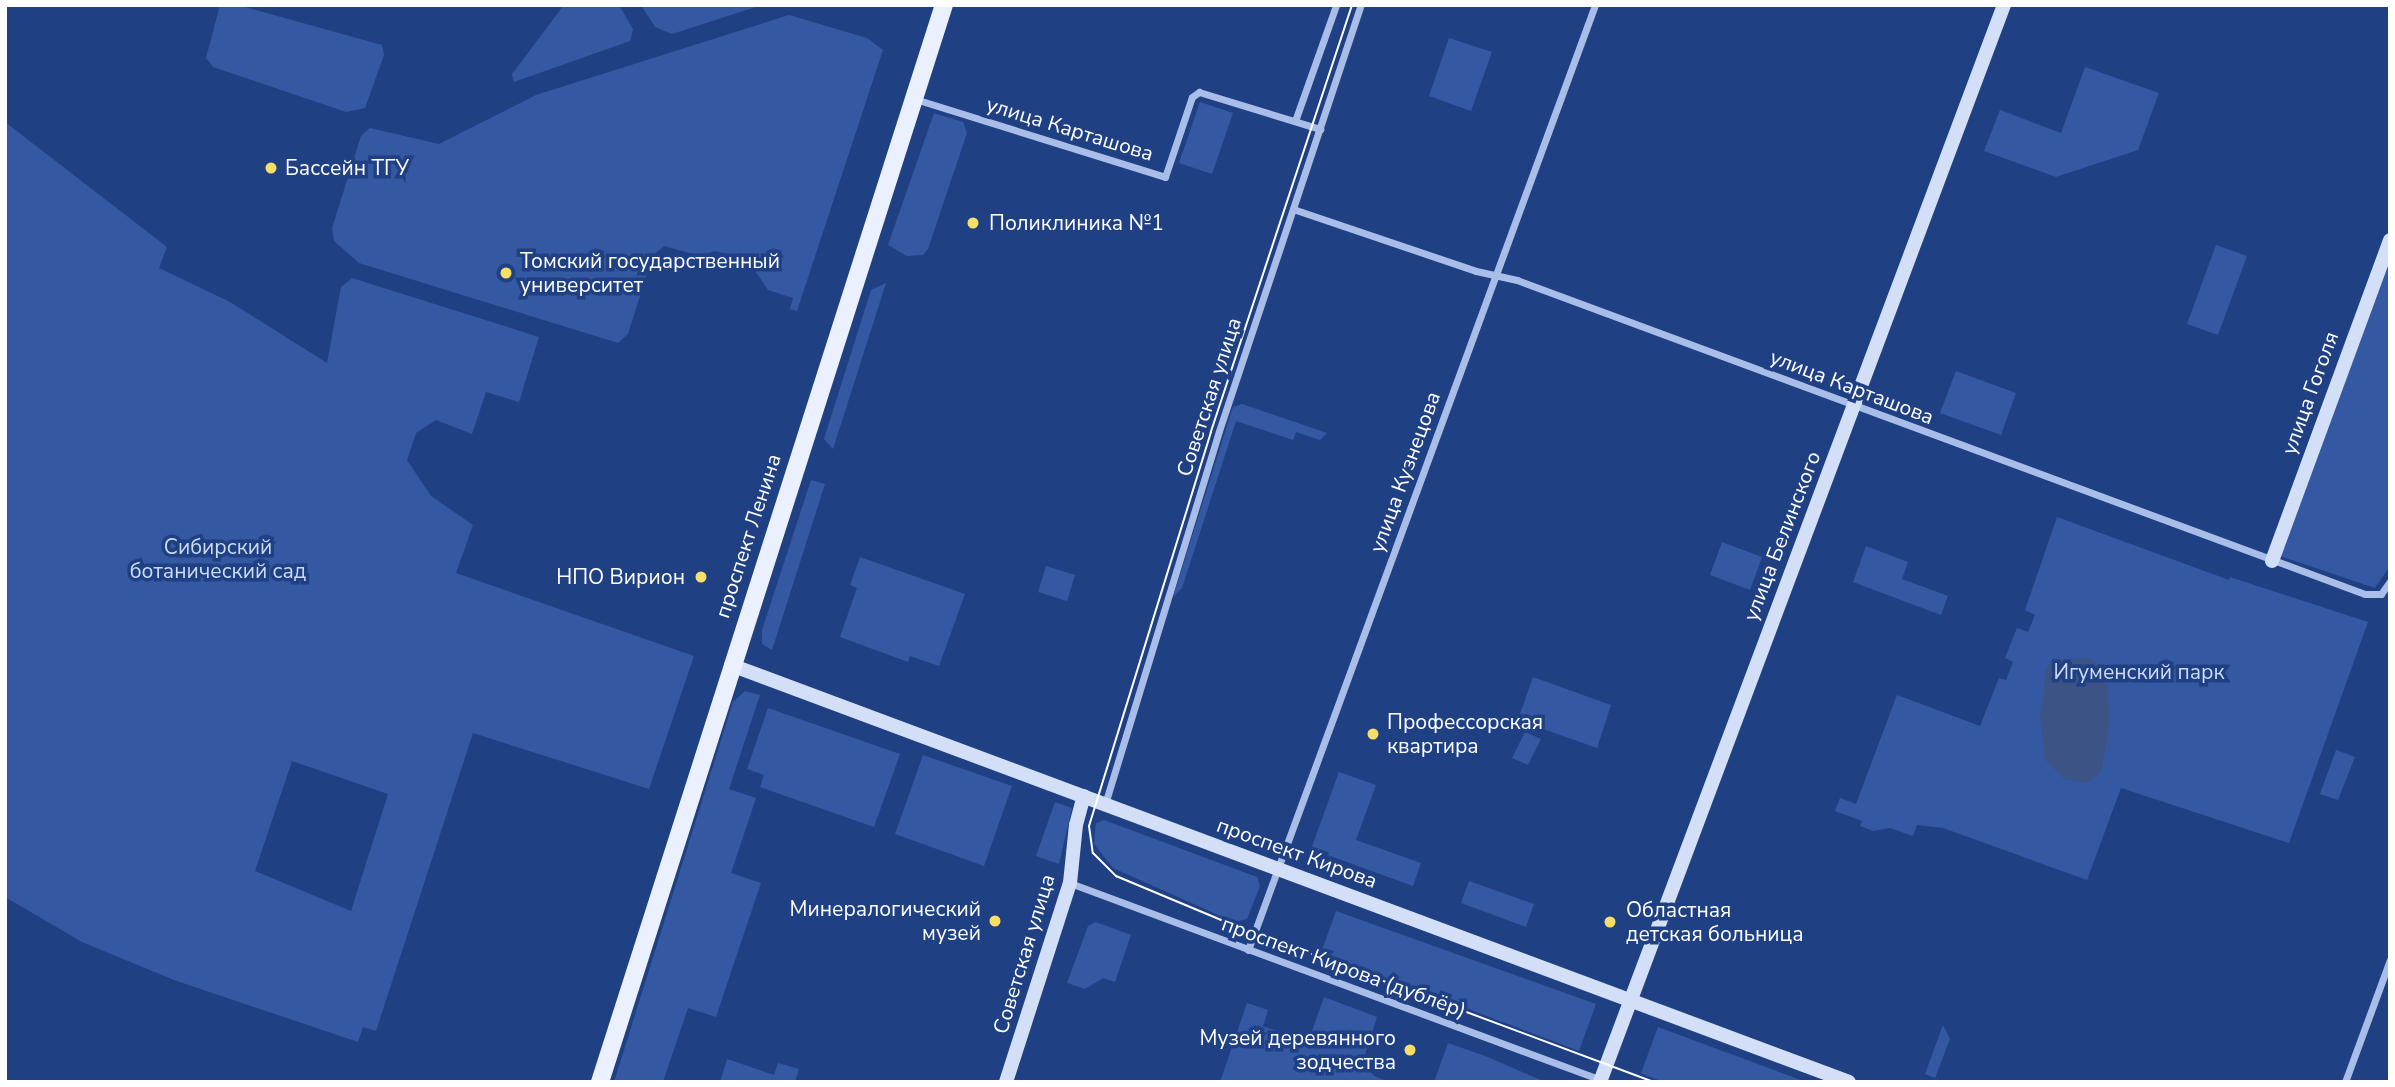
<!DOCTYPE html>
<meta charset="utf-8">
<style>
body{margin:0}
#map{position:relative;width:2395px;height:1087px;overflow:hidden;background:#204084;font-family:"Nunito Sans",sans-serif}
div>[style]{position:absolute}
.green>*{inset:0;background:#3458a2}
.water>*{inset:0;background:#3c5386}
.street>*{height:7px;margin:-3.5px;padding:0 3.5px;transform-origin:3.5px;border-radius:3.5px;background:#a8bee9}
.secondary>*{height:14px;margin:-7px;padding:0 7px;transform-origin:7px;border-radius:7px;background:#d3dff7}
.primary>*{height:18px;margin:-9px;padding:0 9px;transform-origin:9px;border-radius:9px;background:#ebf0fe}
.tram>*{height:2px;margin:-1px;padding:0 1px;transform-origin:1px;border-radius:1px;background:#fff}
.dots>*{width:19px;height:19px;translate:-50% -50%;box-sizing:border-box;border:4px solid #204084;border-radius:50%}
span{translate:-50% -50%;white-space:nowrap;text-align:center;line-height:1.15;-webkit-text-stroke:7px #204084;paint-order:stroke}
.street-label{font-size:21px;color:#fff}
.poi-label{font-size:21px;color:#fff}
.left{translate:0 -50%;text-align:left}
.right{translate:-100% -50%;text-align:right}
.park-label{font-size:21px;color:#ccdbf7}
.frame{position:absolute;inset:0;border:7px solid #fff;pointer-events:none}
</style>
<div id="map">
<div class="green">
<div style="clip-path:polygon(220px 5px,238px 5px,382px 45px,384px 55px,365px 108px,346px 112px,213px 67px,206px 58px)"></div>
<div style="clip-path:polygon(564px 5px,619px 5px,633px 29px,630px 41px,514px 82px,512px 74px)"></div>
<div style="clip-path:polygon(641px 5px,762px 5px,672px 34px,655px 27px)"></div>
<div style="clip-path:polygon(789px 15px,867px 38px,883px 50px,797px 311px,790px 309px,793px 298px,768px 290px,747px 259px,715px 251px,700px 256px,664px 246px,653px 255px,628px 334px,618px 343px,359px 263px,334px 241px,332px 228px,361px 136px,370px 128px,439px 144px,536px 95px)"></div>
<div style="clip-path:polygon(1449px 38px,1492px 52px,1471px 111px,1429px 96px)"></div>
<div style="clip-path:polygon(2085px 67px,2159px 93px,2138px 150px,2056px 177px,1984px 151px,2000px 110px,2061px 133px)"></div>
<div style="clip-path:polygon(1200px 102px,1233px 113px,1212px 174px,1179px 163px)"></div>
<div style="clip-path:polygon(934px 113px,963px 122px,967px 133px,928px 249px,923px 255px,907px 256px,888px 245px)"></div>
<div style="clip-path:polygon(evenodd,5px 122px,167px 247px,159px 268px,230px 302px,327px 363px,341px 287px,352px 278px,539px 337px,519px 402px,486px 392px,472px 434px,436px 420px,416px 433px,407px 460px,431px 496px,473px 525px,456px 573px,694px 656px,649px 789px,473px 733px,376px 1031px,363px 1027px,358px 1042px,174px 980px,82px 942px,5px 897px,5px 122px,292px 761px,388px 794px,351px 911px,255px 871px,292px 761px)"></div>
<div style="clip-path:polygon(2216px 245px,2247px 256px,2218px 335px,2187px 324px)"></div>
<div style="clip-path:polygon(2390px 260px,2390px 566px,2375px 588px,2280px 556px)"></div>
<div style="clip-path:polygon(886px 283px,833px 449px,824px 439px,871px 290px)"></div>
<div style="clip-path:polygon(1956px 371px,2016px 393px,2001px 435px,1940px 413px)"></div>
<div style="clip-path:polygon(1242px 404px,1327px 433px,1320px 440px,1296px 432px,1293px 440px,1236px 421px,1182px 588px,1173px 597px,1233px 407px)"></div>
<div style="clip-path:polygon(811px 480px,825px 484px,772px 650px,762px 644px,762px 630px)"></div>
<div style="clip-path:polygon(2057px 517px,2229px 580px,2230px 577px,2368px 622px,2289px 843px,2121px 788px,2087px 880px,1943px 828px,1917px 825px,1913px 836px,1890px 828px,1873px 831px,1860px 826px,1862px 821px,1835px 811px,1840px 798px,1856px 804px,1897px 695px,1980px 726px,1999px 678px,2006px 680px,2013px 662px,2005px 658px,2017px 628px,2028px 632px,2035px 615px,2025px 610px)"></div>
<div style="clip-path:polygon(1722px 542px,1762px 557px,1750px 590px,1710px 575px)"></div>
<div style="clip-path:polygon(1866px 546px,1908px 562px,1902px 579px,1948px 596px,1941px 615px,1853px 582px)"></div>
<div style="clip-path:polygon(860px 557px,965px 594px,939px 666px,910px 656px,908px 662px,840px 637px,857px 588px,850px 585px)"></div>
<div style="clip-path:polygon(1046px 566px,1075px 575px,1067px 601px,1038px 592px)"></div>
<div style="clip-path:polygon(1533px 677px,1611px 705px,1597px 748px,1518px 720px)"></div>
<div style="clip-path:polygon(745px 691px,760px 695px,729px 789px,756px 798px,731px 873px,761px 883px,716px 1017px,688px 1008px,663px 1082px,614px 1082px,733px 702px)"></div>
<div style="clip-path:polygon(768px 708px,900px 754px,874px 827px,760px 787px,764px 775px,747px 769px)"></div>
<div style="clip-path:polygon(1525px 732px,1541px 739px,1528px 765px,1512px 758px)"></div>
<div style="clip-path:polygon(2336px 750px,2355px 757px,2338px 800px,2320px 794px)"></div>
<div style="clip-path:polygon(923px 755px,1012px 786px,984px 866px,895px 834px)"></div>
<div style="clip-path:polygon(1339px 772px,1376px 785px,1356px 840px,1421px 863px,1413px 886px,1311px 849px)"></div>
<div style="clip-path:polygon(1055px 802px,1072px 808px,1059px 864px,1036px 856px)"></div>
<div style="clip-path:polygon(1104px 820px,1257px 877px,1260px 886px,1247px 919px,1234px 922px,1113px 868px,1094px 844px,1096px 823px)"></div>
<div style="clip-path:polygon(1469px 881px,1534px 904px,1526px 927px,1461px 903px)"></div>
<div style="clip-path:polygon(1336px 911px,1596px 1004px,1579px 1051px,1321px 953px)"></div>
<div style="clip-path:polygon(1096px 922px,1131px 935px,1115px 982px,1103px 978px,1085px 989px,1067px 983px,1088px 926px)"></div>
<div style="clip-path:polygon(1324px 997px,1377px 1017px,1363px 1061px,1374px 1076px,1389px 1082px,1220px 1082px,1247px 1003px,1268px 1010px,1263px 1026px,1308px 1042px)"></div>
<div style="clip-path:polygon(1943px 1025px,1950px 1039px,1935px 1078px,1925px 1074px)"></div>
<div style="clip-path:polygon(1658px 1027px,1806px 1082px,1663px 1082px,1641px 1073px)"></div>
<div style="clip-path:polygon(1448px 1043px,1488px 1057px,1545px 1082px,1434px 1082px)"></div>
<div style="clip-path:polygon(727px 1059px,774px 1075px,778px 1063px,799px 1069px,795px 1082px,720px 1082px)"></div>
</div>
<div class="water">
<div style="clip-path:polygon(2053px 659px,2091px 659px,2107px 669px,2110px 722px,2101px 771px,2087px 783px,2064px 779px,2045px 760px,2040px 717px,2046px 670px)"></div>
</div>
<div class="street">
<div style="left:915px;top:99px;width:262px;rotate:17.3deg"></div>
<div style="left:1165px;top:177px;width:84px;rotate:-71.4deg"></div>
<div style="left:1192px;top:97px;width:9px;rotate:-36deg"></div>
<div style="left:1199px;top:92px;width:127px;rotate:17deg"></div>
<div style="left:1295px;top:121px;width:123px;rotate:-70.5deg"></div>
<div style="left:1293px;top:209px;width:193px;rotate:18.7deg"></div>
<div style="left:1476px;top:271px;width:42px;rotate:12.4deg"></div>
<div style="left:1517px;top:280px;width:904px;rotate:20.32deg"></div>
<div style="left:2365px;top:594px;width:16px"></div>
<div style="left:2381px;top:594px;width:16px;rotate:-55deg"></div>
<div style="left:1105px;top:804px;width:390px;rotate:-73deg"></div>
<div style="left:1219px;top:431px;width:449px;rotate:-71.6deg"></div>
<div style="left:1070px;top:883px;width:566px;rotate:20.35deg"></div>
<div style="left:1248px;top:950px;width:1007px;rotate:-69.84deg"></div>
<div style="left:2345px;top:1082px;width:130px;rotate:-69.8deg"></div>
</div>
<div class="secondary">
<div style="left:2272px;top:561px;width:342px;rotate:-69.8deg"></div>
<div style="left:731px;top:665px;width:1193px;rotate:20.45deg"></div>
<div style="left:1006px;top:1082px;width:209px;rotate:-72.2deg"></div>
<div style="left:1070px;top:883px;width:58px;rotate:-84.1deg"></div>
<div style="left:1076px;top:825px;width:30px;rotate:-75deg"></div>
<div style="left:1600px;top:1082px;width:1150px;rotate:-69.44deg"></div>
</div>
<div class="primary">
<div style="left:600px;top:1082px;width:1131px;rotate:-72.29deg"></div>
</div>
<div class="tram">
<div style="left:1352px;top:5px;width:450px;rotate:108.3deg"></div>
<div style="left:1211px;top:432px;width:412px;rotate:107.2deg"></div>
<div style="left:1089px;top:826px;width:27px;rotate:82deg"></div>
<div style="left:1093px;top:853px;width:33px;rotate:45deg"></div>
<div style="left:1116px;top:876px;width:125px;rotate:22.7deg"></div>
<div style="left:1231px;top:924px;width:452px;rotate:20.5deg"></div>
</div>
<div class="dots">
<div style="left:271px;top:168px;background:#f7de69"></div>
<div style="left:973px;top:223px;background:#f7de69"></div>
<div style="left:506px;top:273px;background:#f7de69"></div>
<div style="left:701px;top:577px;background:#f7de69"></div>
<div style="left:1373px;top:734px;background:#f7de69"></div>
<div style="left:995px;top:921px;background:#f7de69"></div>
<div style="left:1610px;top:922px;background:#f7de69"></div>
<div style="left:1410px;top:1050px;background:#f7de69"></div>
</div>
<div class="street-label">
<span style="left:1070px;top:129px;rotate:17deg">улица Карташова</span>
<span style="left:1852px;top:387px;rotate:21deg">улица Карташова</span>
<span style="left:2310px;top:393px;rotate:-70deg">улица Гоголя</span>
<span style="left:1209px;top:397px;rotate:-72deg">Советская улица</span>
<span style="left:1405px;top:472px;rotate:-70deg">улица Кузнецова</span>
<span style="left:748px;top:536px;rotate:-72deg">проспект Ленина</span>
<span style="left:1782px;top:536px;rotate:-69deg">улица Белинского</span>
<span style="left:1297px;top:853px;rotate:20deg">проспект Кирова</span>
<span style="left:1024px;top:954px;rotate:-73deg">Советская улица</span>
<span style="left:1344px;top:967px;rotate:20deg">проспект Кирова (дублёр)</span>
</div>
<div class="poi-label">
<span class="left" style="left:285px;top:168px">Бассейн ТГУ</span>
<span class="left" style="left:989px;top:223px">Поликлиника №1</span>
<span class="left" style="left:520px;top:273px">Томский государственный<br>университет</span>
<span class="right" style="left:685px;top:577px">НПО Вирион</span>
<span class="left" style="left:1387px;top:734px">Профессорская<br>квартира</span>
<span class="right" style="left:981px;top:921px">Минералогический<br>музей</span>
<span class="left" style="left:1626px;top:922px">Областная<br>детская больница</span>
<span class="right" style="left:1396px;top:1050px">Музей деревянного<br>зодчества</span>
</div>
<div class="park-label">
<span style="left:218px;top:559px">Сибирский<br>ботанический сад</span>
<span style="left:2139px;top:672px">Игуменский парк</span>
</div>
<div class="frame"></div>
</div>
